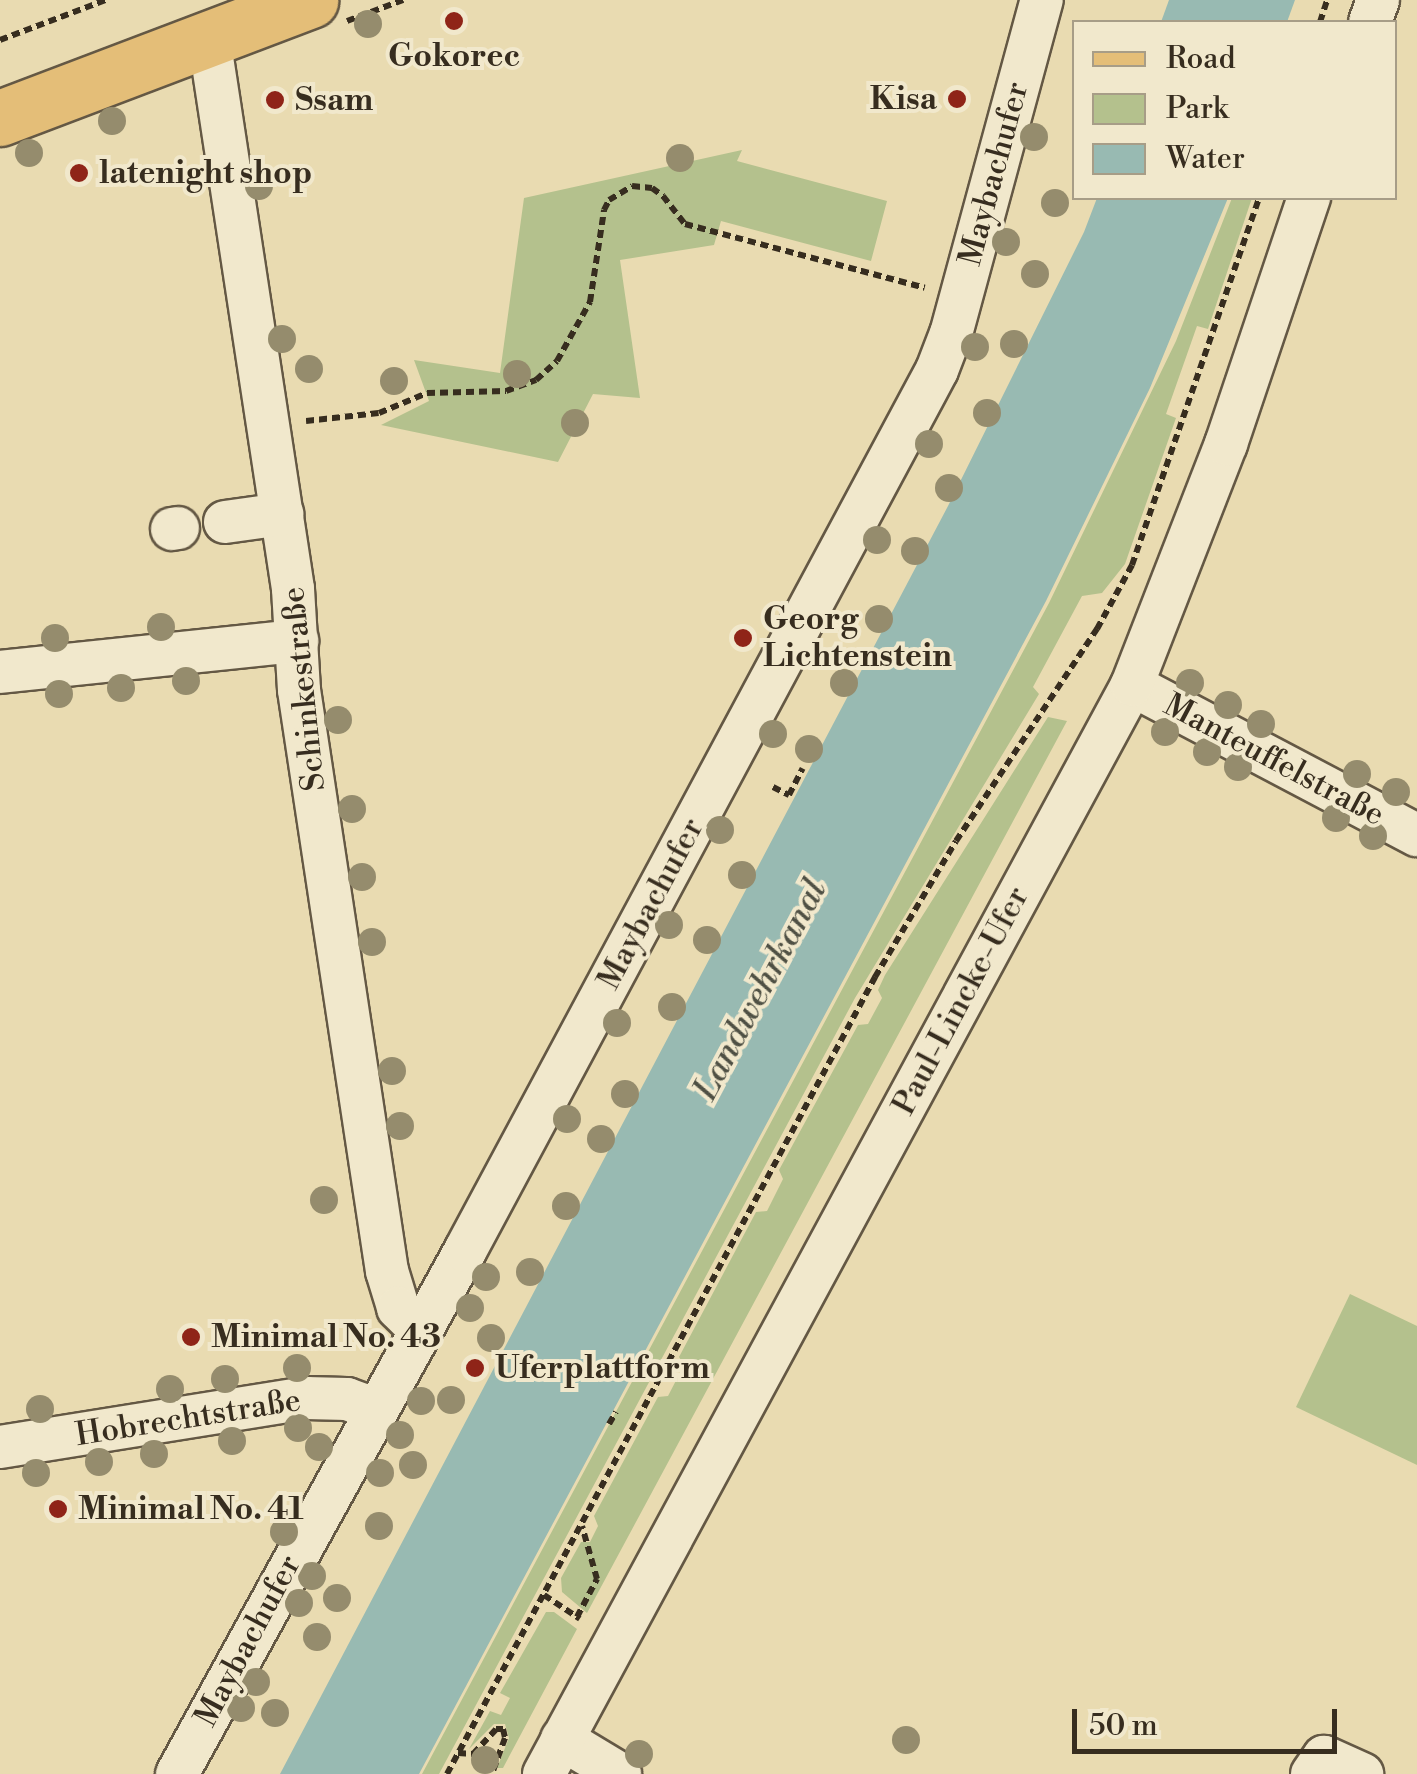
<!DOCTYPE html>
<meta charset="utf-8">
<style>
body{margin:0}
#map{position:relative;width:1417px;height:1774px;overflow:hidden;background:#e9dbb1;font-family:"Libre Bodoni",serif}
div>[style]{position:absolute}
.green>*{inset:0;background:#b4c18d}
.water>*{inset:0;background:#98bab2}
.path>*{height:6px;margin-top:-3px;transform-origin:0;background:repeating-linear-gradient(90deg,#372d1f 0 8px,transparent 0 13px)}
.roads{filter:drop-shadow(2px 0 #645844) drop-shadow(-2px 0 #645844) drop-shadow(0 2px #645844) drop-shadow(0 -2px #645844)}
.minor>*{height:42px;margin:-21px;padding:0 21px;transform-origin:21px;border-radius:21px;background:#f1e8cc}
.major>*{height:55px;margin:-27.5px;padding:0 27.5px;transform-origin:27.5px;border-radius:27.5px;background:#e4be78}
.trees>*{width:28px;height:28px;margin:-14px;border-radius:50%;background:#958c6d}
.dots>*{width:28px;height:28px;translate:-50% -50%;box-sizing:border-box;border:5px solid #f1e8cc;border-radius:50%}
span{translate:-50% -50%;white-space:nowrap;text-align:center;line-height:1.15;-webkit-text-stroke:8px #f1e8cc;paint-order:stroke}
.poi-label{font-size:32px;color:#372d1f;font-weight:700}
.right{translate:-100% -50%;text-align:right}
.left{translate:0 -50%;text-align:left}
.street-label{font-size:32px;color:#372d1f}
.water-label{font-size:35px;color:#4f5044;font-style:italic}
.legend{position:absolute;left:1072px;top:20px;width:325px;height:180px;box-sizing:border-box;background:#f1e8cc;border:2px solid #a79d87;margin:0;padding:12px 18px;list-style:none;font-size:30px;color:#372d1f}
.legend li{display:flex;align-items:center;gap:20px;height:50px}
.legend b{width:50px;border:2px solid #a79d87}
.scale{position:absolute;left:1072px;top:1709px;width:265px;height:45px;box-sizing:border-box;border:5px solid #372d1f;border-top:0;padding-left:12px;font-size:30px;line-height:35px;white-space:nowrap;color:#372d1f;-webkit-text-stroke:8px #f1e8cc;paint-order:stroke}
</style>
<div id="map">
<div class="green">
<div style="clip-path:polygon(742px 150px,737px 161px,887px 201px,871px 261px,721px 221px,714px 245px,620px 260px,640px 398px,593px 394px,558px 462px,381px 425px,429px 401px,414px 360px,500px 373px,524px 198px)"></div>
<div style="clip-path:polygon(1232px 198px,1252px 198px,1208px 329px,1197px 326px,1166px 414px,1176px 418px,1125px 564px,1102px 593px,1082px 596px,1033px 687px,1039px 694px,855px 998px,439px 1774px,422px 1774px,1049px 603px,1176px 341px)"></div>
<div style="clip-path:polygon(1048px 717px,1067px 721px,587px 1613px,562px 1592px,561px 1578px,581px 1542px,590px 1542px,598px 1526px,594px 1516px,658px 1397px,668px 1396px,684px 1365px,679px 1357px,756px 1212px,767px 1211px,783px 1179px,779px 1170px,858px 1025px,868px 1024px,882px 998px,878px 990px,885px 975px)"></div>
<div style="clip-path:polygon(1350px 1294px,1417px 1326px,1417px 1465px,1296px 1407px)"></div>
<div style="clip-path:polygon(546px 1612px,554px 1612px,577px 1629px,503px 1768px,497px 1768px,509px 1738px,505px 1724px,494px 1724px,469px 1749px,490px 1711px,501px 1715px,510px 1698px,500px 1693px)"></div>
</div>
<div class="water">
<div style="clip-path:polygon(1169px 0,1295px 0,1287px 22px,1161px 22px)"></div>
<div style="clip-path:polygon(1097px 198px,1228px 198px,1150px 388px,1046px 601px,419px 1774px,280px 1774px,948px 506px,1084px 232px)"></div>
</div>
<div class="path">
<div style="left:347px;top:21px;width:60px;rotate:-20.6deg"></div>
<div style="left:1320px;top:22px;width:23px;rotate:-72deg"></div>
<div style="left:0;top:40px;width:113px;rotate:-20.7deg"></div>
<div style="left:306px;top:421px;width:73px;rotate:-6.3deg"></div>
<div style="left:379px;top:413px;width:52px;rotate:-22.6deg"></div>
<div style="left:427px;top:393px;width:79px;rotate:-1.5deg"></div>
<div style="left:506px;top:391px;width:32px;rotate:-20deg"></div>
<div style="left:536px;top:380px;width:28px;rotate:-42deg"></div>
<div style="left:557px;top:361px;width:68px;rotate:-60.8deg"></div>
<div style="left:590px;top:302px;width:93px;rotate:-81.3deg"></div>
<div style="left:604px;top:210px;width:11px;rotate:-63deg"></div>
<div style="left:609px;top:200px;width:27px;rotate:-31deg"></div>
<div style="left:632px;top:186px;width:20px;rotate:6deg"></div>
<div style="left:652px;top:188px;width:14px;rotate:36deg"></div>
<div style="left:663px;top:196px;width:36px;rotate:52deg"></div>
<div style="left:685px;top:224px;width:248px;rotate:14.9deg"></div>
<div style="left:773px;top:787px;width:18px;rotate:27deg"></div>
<div style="left:789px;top:795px;width:30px;rotate:-63deg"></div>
<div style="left:609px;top:1424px;width:14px;rotate:-60deg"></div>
<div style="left:544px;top:1595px;width:43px;rotate:33.7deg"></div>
<div style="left:577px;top:1617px;width:43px;rotate:-62.2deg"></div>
<div style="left:597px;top:1579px;width:55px;rotate:-105.8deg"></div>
<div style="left:458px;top:1753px;width:15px;rotate:4deg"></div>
<div style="left:473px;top:1754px;width:34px;rotate:-47deg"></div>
<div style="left:496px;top:1729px;width:7px"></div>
<div style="left:503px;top:1729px;width:9px;rotate:77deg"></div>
<div style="left:505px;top:1738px;width:38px;rotate:110deg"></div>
<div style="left:447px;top:1774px;width:905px;rotate:-61.76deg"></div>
<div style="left:875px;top:977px;width:158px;rotate:-59.2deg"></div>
<div style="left:956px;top:841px;width:255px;rotate:-56.4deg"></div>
<div style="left:1097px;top:629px;width:73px;rotate:-61.3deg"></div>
<div style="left:1132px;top:565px;width:388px;rotate:-70.9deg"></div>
</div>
<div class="roads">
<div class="minor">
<div style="left:1370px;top:22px;width:23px;rotate:-70deg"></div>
<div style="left:209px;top:38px;width:557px;rotate:81.33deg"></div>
<div style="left:293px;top:589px;width:101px;rotate:86.6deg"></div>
<div style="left:299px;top:690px;width:588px;rotate:81.39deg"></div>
<div style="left:387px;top:1271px;width:39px;rotate:73deg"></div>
<div style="left:398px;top:1308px;width:31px;rotate:45deg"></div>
<div style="left:225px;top:522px;width:58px;rotate:-8deg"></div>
<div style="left:172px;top:529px;width:6px;rotate:-9deg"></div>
<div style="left:0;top:672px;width:299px;rotate:-6deg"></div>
<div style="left:1132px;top:685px;width:322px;rotate:27.8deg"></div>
<div style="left:0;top:1447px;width:310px;rotate:-9.1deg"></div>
<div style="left:306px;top:1398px;width:41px;rotate:1.4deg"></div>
<div style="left:347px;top:1399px;width:30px;rotate:20deg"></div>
<div style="left:562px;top:1739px;width:68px;rotate:31.1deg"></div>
<div style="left:177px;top:1774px;width:597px;rotate:-61.16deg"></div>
<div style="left:465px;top:1251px;width:999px;rotate:-61.82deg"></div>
<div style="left:937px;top:370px;width:39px;rotate:-69deg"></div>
<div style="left:951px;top:334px;width:346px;rotate:-74.8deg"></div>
<div style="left:544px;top:1774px;width:1238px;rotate:-61.63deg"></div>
<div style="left:1132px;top:685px;width:259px;rotate:-68.7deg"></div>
<div style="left:1226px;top:444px;width:260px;rotate:-71.4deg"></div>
<div style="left:1312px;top:1774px;width:21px;rotate:-55deg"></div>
<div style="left:1324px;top:1757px;width:42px;rotate:24.1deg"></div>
</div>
<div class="major">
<div style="left:0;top:118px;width:332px;rotate:-20.8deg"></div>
</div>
</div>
<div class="trees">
<div style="left:368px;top:24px"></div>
<div style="left:112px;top:121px"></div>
<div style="left:1034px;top:137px"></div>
<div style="left:29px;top:153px"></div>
<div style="left:680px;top:158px"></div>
<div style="left:259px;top:186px"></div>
<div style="left:1055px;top:203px"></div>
<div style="left:1006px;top:242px"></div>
<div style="left:1035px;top:274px"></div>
<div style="left:282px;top:339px"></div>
<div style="left:1014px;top:344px"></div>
<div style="left:975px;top:347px"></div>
<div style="left:309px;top:369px"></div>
<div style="left:517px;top:374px"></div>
<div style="left:394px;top:381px"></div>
<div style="left:987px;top:413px"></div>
<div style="left:575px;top:423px"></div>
<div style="left:929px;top:444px"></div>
<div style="left:949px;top:488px"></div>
<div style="left:877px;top:540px"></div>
<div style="left:915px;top:551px"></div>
<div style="left:879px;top:619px"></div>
<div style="left:161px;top:627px"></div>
<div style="left:55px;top:638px"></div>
<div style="left:186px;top:681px"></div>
<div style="left:844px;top:683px"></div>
<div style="left:1190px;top:683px"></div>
<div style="left:121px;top:688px"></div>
<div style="left:59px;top:694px"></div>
<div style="left:1228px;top:705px"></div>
<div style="left:338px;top:720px"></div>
<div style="left:1261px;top:724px"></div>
<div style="left:1165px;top:732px"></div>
<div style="left:773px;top:734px"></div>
<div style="left:809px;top:749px"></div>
<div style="left:1207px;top:752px"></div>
<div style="left:1238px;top:767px"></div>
<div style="left:1357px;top:774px"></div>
<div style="left:1396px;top:792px"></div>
<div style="left:352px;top:809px"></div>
<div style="left:1336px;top:818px"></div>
<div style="left:720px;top:830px"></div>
<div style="left:1373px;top:836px"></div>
<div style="left:742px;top:875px"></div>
<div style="left:362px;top:877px"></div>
<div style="left:669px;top:925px"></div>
<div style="left:707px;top:940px"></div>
<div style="left:372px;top:942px"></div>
<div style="left:672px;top:1007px"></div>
<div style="left:617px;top:1023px"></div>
<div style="left:392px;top:1071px"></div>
<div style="left:625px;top:1094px"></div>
<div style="left:567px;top:1119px"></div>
<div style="left:400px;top:1126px"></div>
<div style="left:601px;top:1139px"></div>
<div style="left:324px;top:1200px"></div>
<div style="left:566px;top:1206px"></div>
<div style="left:530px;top:1272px"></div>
<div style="left:486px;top:1277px"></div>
<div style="left:470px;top:1308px"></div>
<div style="left:491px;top:1338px"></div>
<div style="left:297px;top:1368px"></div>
<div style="left:225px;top:1379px"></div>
<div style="left:170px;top:1389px"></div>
<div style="left:451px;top:1400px"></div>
<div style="left:421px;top:1401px"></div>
<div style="left:40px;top:1409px"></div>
<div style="left:298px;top:1428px"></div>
<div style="left:400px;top:1435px"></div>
<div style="left:232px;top:1441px"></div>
<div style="left:319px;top:1447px"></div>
<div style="left:154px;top:1454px"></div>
<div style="left:99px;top:1462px"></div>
<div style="left:413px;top:1465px"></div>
<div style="left:36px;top:1473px"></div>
<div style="left:380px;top:1473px"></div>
<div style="left:379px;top:1526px"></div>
<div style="left:284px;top:1532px"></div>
<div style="left:312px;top:1576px"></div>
<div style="left:337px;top:1598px"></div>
<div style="left:299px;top:1603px"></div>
<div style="left:317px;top:1637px"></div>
<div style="left:256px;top:1682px"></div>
<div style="left:241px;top:1708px"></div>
<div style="left:275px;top:1713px"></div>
<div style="left:906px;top:1740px"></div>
<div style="left:639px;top:1754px"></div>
<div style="left:485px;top:1760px"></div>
</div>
<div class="dots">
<div style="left:454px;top:21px;background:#8f2418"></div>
<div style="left:957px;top:99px;background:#8f2418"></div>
<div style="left:275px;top:100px;background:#8f2418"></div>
<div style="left:79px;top:173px;background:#8f2418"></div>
<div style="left:743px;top:638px;background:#8f2418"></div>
<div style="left:191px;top:1337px;background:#8f2418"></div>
<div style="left:475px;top:1368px;background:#8f2418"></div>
<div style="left:58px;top:1509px;background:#8f2418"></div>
</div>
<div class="poi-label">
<span style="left:454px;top:56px">Gokorec</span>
<span class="right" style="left:937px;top:99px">Kisa</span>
<span class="left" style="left:295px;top:100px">Ssam</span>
<span class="left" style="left:99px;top:173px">latenight shop</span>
<span class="left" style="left:763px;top:638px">Georg<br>Lichtenstein</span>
<span class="left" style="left:211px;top:1337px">Minimal No. 43</span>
<span class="left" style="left:495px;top:1368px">Uferplattform</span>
<span class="left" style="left:78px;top:1509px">Minimal No. 41</span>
</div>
<div class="street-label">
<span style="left:994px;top:174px;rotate:-75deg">Maybachufer</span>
<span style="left:304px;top:689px;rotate:-96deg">Schinkestraße</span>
<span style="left:1274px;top:760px;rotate:28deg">Manteuffelstraße</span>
<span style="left:651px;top:904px;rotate:-62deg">Maybachufer</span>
<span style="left:961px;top:1001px;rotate:-62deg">Paul-Lincke-Ufer</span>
<span style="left:188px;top:1418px;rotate:-9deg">Hobrechtstraße</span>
<span style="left:248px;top:1641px;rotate:-62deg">Maybachufer</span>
</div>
<div class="water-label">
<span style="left:761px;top:990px;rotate:-62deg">Landwehrkanal</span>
</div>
<ul class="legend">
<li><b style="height:12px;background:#e4be78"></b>Road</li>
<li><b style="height:28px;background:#b4c18d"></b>Park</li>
<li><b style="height:28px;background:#98bab2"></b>Water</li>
</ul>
<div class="scale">50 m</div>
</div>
